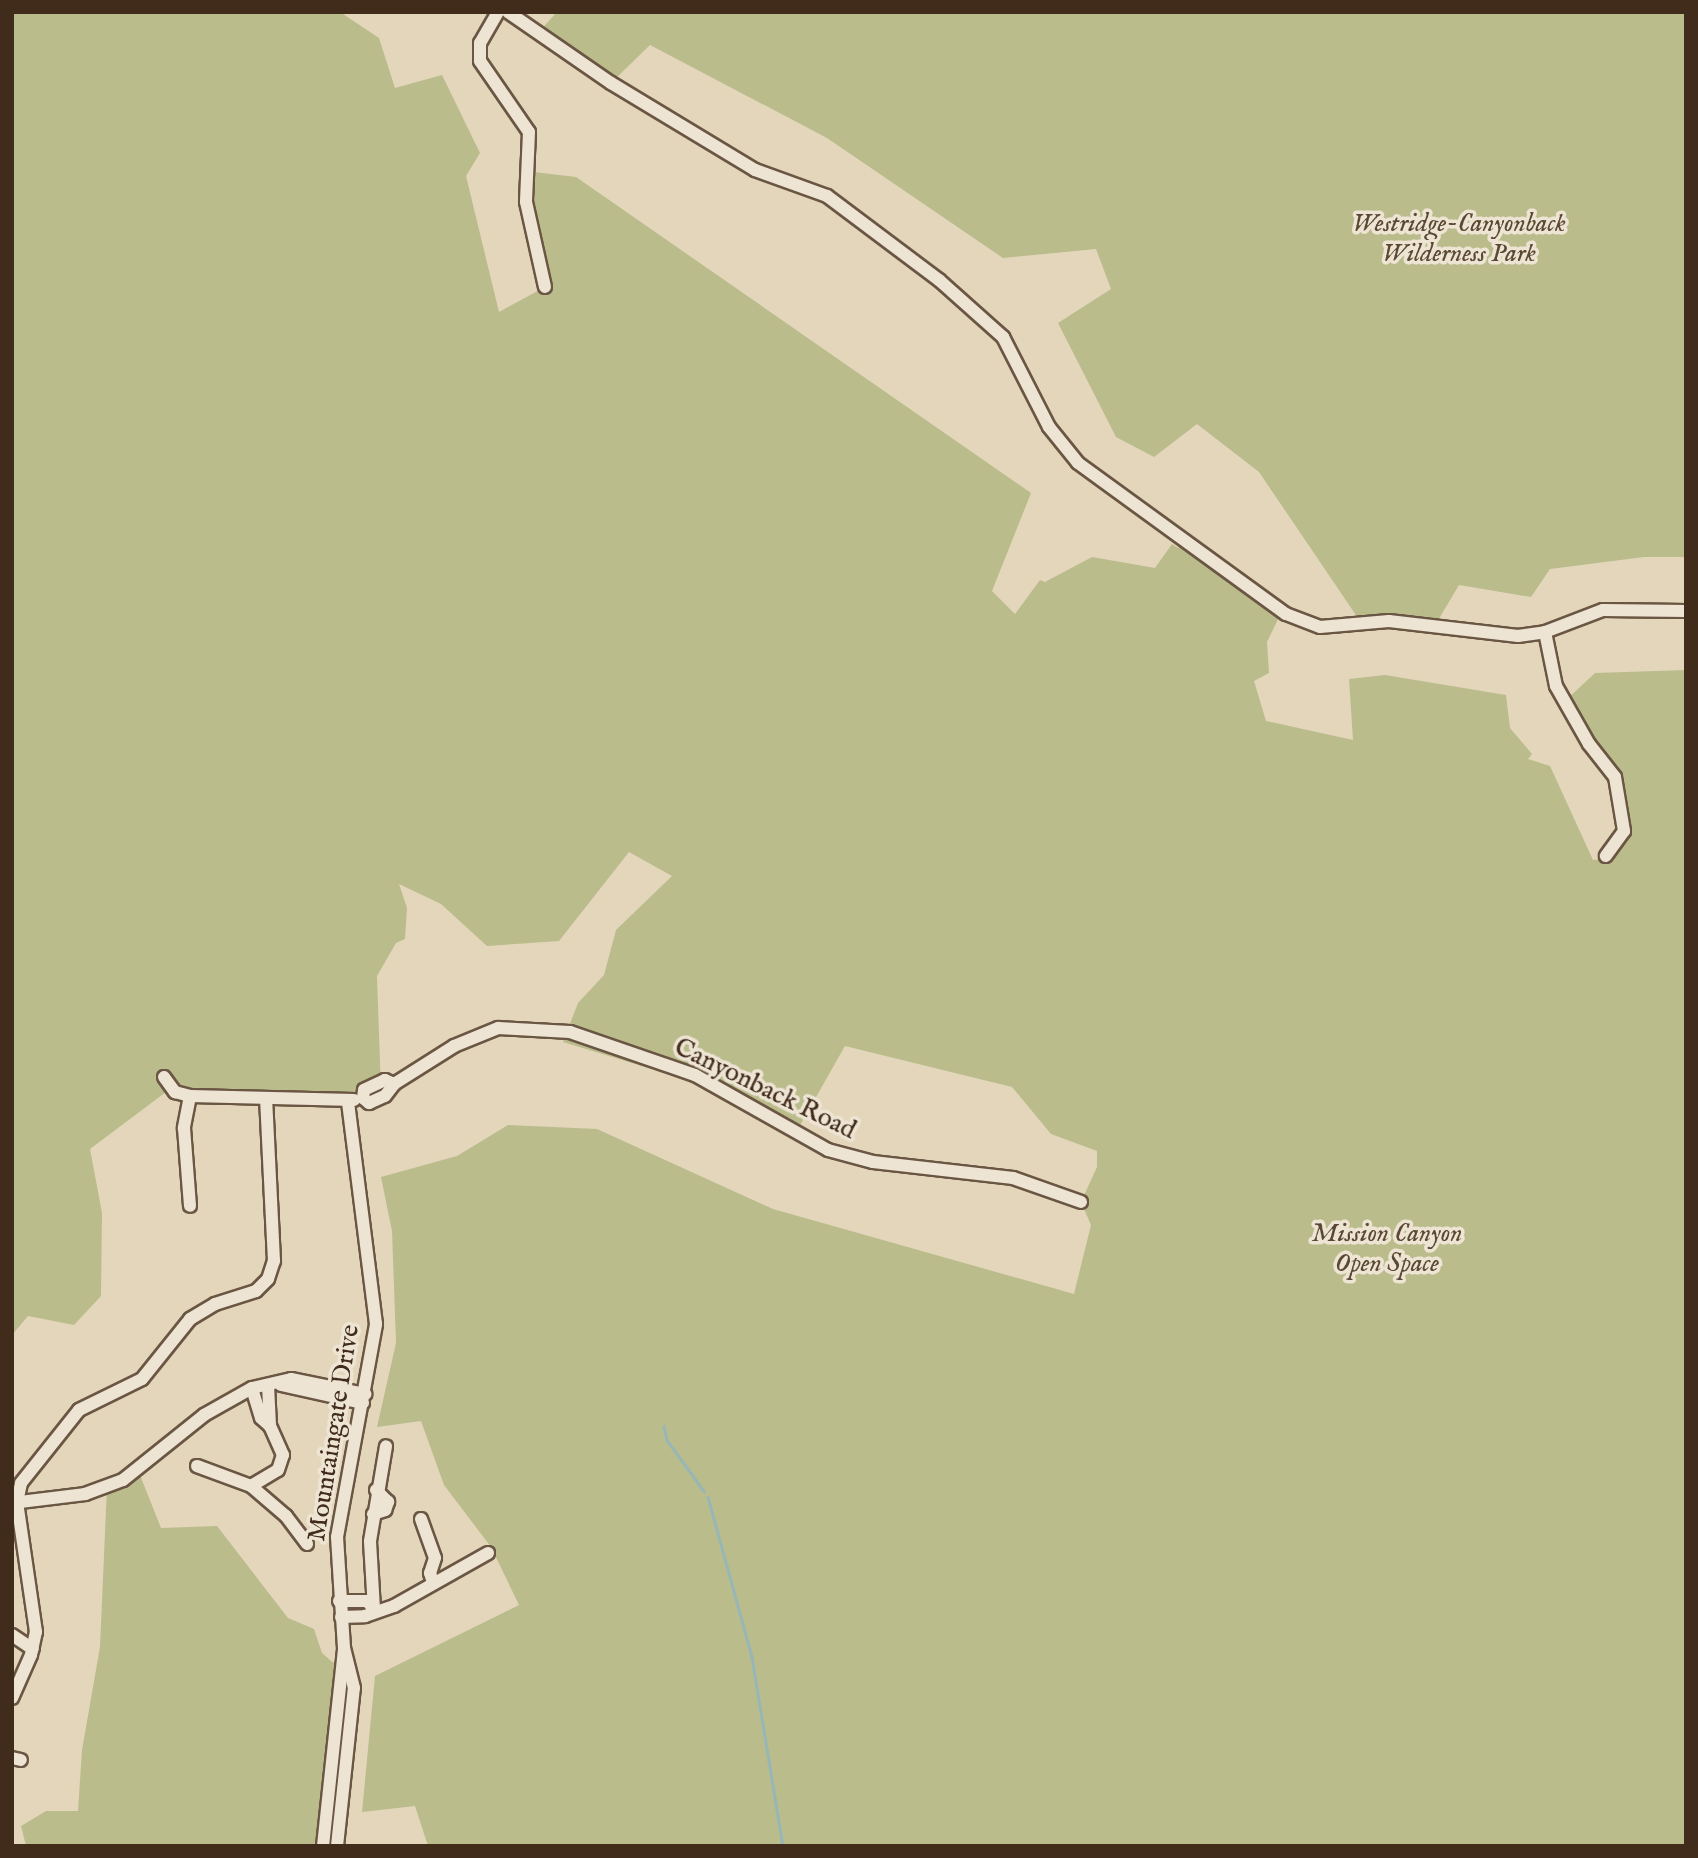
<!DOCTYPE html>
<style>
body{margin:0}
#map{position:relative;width:1698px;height:1858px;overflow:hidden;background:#e3d6bb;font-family:"IM FELL English",serif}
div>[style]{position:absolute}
.green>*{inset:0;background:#babc8c}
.stream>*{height:2.5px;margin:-1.25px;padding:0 1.25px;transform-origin:1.25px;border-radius:1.25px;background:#97b7b7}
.roads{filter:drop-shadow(2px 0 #6a5643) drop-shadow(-2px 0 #6a5643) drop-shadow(0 2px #6a5643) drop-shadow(0 -2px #6a5643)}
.minor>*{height:12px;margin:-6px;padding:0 6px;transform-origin:6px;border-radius:6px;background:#ede4d3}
span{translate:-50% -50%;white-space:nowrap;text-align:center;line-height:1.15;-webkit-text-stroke:7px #ede4d3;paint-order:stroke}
.park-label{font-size:26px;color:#594832;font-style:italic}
.street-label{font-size:26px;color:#412b1b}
.frame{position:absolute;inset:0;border:14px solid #412b1b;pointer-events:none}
</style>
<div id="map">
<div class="green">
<div style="clip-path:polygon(12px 12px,340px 12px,379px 38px,395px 88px,442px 75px,480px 153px,466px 176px,499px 312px,545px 287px,525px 171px,576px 177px,1031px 493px,992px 591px,1015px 614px,1040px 580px,1045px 582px,1092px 557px,1155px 568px,1172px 544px,1178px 548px,1184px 541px,1282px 611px,1267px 642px,1269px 673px,1254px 681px,1266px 721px,1353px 740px,1349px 679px,1385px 675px,1506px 695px,1510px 728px,1532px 754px,1528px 759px,1550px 766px,1593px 860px,1602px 859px,1620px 840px,1617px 787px,1564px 702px,1595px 673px,1686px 670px,1686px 1846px,428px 1846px,415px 1806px,362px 1812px,375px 1676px,519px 1605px,491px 1547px,444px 1485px,421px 1421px,377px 1427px,396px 1343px,392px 1231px,381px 1177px,457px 1156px,508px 1125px,597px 1129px,773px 1209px,1074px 1294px,1091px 1225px,1081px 1202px,1097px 1167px,1097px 1151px,1051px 1134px,1012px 1087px,845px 1046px,795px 1134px,691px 1081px,563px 1042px,578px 1003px,604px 975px,616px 930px,672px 876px,629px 852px,559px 941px,487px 946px,441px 904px,399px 884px,407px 908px,405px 939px,396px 943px,377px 976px,381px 1092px,356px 1100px,170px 1089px,90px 1149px,102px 1213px,101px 1296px,74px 1325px,28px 1316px,12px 1335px)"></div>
<div style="clip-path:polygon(557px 12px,1686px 12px,1686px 557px,1644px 557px,1550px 569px,1531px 597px,1459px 585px,1434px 627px,1362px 624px,1259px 472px,1197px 424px,1154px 457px,1116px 437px,1058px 323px,1111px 289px,1096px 249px,1003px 258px,827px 138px,650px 45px,611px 83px,537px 34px)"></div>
<div style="clip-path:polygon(138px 1470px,161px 1528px,217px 1526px,288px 1618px,314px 1629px,322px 1653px,338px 1667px,323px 1846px,26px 1846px,21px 1826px,46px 1811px,78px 1811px,82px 1750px,100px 1647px,107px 1487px)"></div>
</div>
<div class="stream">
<div style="left:664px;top:1426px;width:14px;rotate:78deg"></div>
<div style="left:667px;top:1440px;width:63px;rotate:54deg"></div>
<div style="left:708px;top:1497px;width:166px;rotate:74.6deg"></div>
<div style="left:752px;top:1657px;width:192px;rotate:80.7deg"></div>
</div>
<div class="roads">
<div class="minor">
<div style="left:498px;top:12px;width:36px;rotate:120deg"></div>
<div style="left:480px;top:43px;width:18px;rotate:90deg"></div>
<div style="left:480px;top:61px;width:86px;rotate:55.4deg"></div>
<div style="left:529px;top:132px;width:70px;rotate:92.5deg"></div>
<div style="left:526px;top:202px;width:87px;rotate:77.4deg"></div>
<div style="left:508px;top:12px;width:125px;rotate:34.6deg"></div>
<div style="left:611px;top:83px;width:168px;rotate:31.1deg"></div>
<div style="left:755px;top:170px;width:77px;rotate:19.9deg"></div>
<div style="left:827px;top:196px;width:140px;rotate:36.9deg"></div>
<div style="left:939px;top:280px;width:86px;rotate:41.7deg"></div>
<div style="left:1003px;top:337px;width:101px;rotate:62.9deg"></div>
<div style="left:1049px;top:427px;width:46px;rotate:51.1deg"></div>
<div style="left:1078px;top:463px;width:257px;rotate:36deg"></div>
<div style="left:1286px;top:614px;width:36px;rotate:21deg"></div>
<div style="left:1320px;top:627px;width:69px;rotate:-5deg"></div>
<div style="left:1389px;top:621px;width:130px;rotate:6.6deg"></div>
<div style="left:1518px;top:636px;width:27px;rotate:-8deg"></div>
<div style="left:1545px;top:632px;width:62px;rotate:-20.8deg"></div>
<div style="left:1603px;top:610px;width:83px;rotate:0.7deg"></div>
<div style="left:1545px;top:632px;width:55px;rotate:78.5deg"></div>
<div style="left:1556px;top:686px;width:67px;rotate:60.4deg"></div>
<div style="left:1589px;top:744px;width:42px;rotate:51.8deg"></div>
<div style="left:1615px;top:777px;width:55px;rotate:80.5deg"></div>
<div style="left:1624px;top:831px;width:31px;rotate:126deg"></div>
<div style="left:164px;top:1077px;width:19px;rotate:54deg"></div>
<div style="left:175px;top:1092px;width:16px;rotate:15deg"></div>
<div style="left:190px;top:1096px;width:164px;rotate:1.4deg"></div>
<div style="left:394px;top:1084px;width:10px;rotate:-156deg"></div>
<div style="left:385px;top:1080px;width:23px;rotate:155deg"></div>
<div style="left:364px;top:1090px;width:8px;rotate:97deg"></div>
<div style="left:363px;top:1098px;width:8px;rotate:40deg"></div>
<div style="left:369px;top:1103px;width:17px;rotate:-24deg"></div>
<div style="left:385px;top:1096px;width:15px;rotate:-53deg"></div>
<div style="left:394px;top:1084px;width:71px;rotate:-32.3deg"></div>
<div style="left:454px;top:1046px;width:48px;rotate:-22.2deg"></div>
<div style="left:498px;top:1028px;width:72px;rotate:3.2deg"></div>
<div style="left:570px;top:1032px;width:132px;rotate:19deg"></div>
<div style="left:695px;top:1075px;width:153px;rotate:29.4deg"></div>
<div style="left:828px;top:1150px;width:47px;rotate:14.9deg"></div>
<div style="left:873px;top:1162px;width:141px;rotate:6.5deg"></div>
<div style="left:1013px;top:1178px;width:72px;rotate:19.4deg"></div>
<div style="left:190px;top:1096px;width:33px;rotate:101deg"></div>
<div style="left:184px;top:1128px;width:78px;rotate:85.6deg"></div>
<div style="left:268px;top:1385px;width:41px;rotate:87.2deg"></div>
<div style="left:281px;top:1385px;width:84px;rotate:12.4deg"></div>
<div style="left:197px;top:1466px;width:58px;rotate:20.3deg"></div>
<div style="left:251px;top:1486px;width:46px;rotate:40.6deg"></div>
<div style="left:286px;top:1516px;width:35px;rotate:53deg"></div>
<div style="left:251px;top:1486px;width:31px;rotate:-31deg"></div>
<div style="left:278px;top:1470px;width:16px;rotate:-72deg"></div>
<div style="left:283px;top:1455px;width:32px;rotate:-114deg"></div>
<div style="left:270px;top:1426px;width:12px;rotate:-138deg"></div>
<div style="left:261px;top:1418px;width:31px;rotate:-107deg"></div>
<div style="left:12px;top:1503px;width:74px;rotate:-7deg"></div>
<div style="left:85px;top:1494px;width:40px;rotate:-20.2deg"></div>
<div style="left:123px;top:1480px;width:104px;rotate:-38.7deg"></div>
<div style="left:204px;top:1415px;width:55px;rotate:-29.4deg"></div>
<div style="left:252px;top:1388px;width:40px;rotate:-13deg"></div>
<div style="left:291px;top:1379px;width:76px;rotate:11.5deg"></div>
<div style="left:373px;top:1514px;width:13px;rotate:-18deg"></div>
<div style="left:385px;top:1510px;width:9px;rotate:-69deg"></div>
<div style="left:388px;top:1502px;width:17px;rotate:-135deg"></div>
<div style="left:421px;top:1519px;width:41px;rotate:70.3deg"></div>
<div style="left:435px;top:1558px;width:16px;rotate:108deg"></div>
<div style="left:430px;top:1573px;width:9px;rotate:72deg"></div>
<div style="left:339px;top:1601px;width:28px"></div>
<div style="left:367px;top:1601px;width:11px;rotate:49deg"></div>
<div style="left:374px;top:1609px;width:68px;rotate:-93.4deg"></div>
<div style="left:370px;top:1541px;width:96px;rotate:-80.4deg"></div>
<div style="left:341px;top:1617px;width:24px;rotate:-2deg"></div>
<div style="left:365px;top:1616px;width:31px;rotate:-19deg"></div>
<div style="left:394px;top:1606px;width:108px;rotate:-29.4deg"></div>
<div style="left:12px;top:1635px;width:25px;rotate:34deg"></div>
<div style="left:12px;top:1698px;width:47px;rotate:-66.2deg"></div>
<div style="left:31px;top:1655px;width:24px;rotate:-78deg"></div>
<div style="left:36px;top:1632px;width:131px;rotate:-98.3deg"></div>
<div style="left:17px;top:1502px;width:19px;rotate:-78deg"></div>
<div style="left:21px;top:1483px;width:93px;rotate:-51.5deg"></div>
<div style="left:79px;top:1410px;width:70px;rotate:-26.2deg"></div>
<div style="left:142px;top:1379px;width:77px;rotate:-51.3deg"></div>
<div style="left:190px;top:1319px;width:29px;rotate:-31deg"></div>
<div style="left:215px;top:1304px;width:43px;rotate:-17.6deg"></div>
<div style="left:256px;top:1291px;width:17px;rotate:-45deg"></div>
<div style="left:268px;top:1279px;width:19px;rotate:-72deg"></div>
<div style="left:274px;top:1261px;width:162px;rotate:-92.8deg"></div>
<div style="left:12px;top:1758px;width:9px;rotate:13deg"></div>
<div style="left:323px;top:1846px;width:199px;rotate:-83.9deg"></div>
<div style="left:337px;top:1846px;width:159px;rotate:-83.9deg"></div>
<div style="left:354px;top:1688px;width:41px;rotate:-104deg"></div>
<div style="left:344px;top:1648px;width:111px;rotate:-93.6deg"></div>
<div style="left:337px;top:1537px;width:217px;rotate:-79.6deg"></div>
<div style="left:376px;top:1324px;width:225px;rotate:-97.2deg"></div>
</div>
</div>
<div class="park-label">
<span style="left:1459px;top:239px">Westridge-Canyonback<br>Wilderness Park</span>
<span style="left:1387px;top:1249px">Mission Canyon<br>Open Space</span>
</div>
<div class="street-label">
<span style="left:765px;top:1089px;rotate:26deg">Canyonback Road</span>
<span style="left:334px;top:1433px;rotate:-81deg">Mountaingate Drive</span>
</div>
<div class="frame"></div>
</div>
